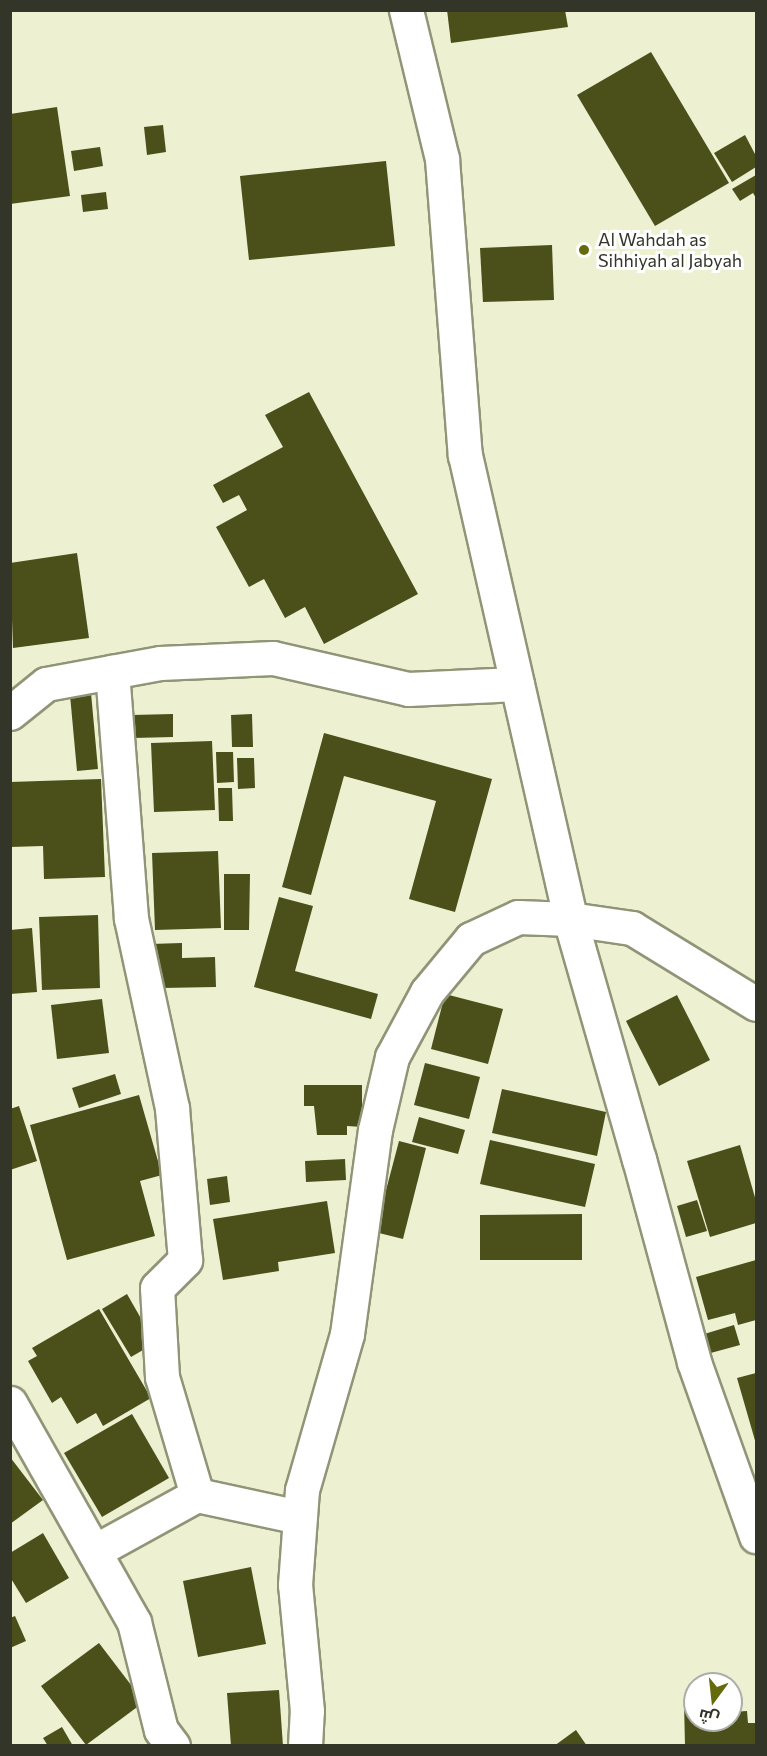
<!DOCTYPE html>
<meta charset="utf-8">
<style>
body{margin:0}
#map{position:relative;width:767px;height:1756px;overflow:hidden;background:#edf1d2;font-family:Commissioner,Cairo,sans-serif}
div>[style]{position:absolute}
.building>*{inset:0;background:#4b4f1a}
.roads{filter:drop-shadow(2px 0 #919477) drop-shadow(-2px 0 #919477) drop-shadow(0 2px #919477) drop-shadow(0 -2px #919477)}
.minor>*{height:33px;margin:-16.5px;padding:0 16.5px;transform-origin:16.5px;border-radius:16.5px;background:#fff}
.dots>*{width:16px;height:16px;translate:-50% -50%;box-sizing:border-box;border:3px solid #fff;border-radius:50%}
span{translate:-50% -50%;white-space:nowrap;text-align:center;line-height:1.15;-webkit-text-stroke:6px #fff;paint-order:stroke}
.poi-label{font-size:18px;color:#333529}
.left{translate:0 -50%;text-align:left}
.frame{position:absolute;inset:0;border:12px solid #333529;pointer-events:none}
.north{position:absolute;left:683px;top:1672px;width:60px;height:60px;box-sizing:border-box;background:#fff;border:2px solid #adaea9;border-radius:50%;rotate:195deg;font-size:16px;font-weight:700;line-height:24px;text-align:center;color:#333529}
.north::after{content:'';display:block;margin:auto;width:21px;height:27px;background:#656a0c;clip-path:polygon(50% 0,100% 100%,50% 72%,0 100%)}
</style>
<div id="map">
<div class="building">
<div style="clip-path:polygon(447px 10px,565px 10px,568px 27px,451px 43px)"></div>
<div style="clip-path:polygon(651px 52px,729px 183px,655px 226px,577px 95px)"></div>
<div style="clip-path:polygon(57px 107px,70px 196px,10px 204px,10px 114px)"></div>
<div style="clip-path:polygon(163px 125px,166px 152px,147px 155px,144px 127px)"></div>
<div style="clip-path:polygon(745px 135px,756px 156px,756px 167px,732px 182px,714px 153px)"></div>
<div style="clip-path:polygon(100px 147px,103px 166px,74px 171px,71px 151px)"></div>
<div style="clip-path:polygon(386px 161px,395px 246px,249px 260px,240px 176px)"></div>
<div style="clip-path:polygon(756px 175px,756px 198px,753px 193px,740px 201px,732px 189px)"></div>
<div style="clip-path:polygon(106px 192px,108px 209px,83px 212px,81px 195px)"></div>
<div style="clip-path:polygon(552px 245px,554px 300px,483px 302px,480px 248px)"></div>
<div style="clip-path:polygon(309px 392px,418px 594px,324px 644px,305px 607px,285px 618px,264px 579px,249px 587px,216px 527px,247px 510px,239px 495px,223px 503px,213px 485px,283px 447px,265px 415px)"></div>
<div style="clip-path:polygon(77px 553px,89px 638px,13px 648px,10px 563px)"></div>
<div style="clip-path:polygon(91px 693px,98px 769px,77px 771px,70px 695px)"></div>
<div style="clip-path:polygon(173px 714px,173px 737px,133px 738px,132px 715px)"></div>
<div style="clip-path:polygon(252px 714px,253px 747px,232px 747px,231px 715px)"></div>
<div style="clip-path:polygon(324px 733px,492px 779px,455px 912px,409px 899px,436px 801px,344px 776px,311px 895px,282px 887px)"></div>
<div style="clip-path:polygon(212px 741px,215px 810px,154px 812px,151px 743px)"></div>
<div style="clip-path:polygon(216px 752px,233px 752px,234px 782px,217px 783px)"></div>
<div style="clip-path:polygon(237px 758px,254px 758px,255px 788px,238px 789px)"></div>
<div style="clip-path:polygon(101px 779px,105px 877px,44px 879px,43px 846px,10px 847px,10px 782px)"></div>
<div style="clip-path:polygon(218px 788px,232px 788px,233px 821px,219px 821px)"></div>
<div style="clip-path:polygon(218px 851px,221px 928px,155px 930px,152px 853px)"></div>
<div style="clip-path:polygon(224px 874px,250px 874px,249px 930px,224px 930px)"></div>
<div style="clip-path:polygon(279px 897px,313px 906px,295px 971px,378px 994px,371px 1019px,254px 987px)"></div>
<div style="clip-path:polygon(98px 915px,100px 988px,42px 990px,39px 917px)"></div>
<div style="clip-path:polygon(32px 928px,37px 992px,10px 994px,10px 930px)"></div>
<div style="clip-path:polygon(182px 943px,182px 958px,215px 957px,216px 987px,162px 988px,161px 969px,151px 970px,150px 944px)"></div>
<div style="clip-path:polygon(445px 994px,503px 1009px,488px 1064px,431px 1049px)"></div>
<div style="clip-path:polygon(677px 995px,710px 1060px,659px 1086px,626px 1021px)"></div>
<div style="clip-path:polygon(102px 999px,109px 1053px,57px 1059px,51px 1005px)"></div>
<div style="clip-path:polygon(425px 1063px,480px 1077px,469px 1119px,414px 1105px)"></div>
<div style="clip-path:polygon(115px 1074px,121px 1094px,79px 1108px,72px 1088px)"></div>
<div style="clip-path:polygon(304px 1085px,362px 1085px,362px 1127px,347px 1126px,347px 1135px,317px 1135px,314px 1106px,304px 1106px)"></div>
<div style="clip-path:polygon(502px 1089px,606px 1112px,597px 1156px,492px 1133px)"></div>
<div style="clip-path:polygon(139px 1095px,162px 1175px,140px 1181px,155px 1236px,67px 1260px,30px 1125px)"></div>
<div style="clip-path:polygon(19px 1106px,37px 1161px,10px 1170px,10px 1109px)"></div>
<div style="clip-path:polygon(419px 1117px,465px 1130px,458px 1154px,412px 1142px)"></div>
<div style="clip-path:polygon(490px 1140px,595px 1164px,585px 1207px,480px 1184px)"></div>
<div style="clip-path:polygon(399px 1141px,426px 1148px,403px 1239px,375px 1232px)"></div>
<div style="clip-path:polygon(740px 1145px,756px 1201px,756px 1223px,710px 1237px,687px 1161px)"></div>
<div style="clip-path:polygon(345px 1159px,346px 1180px,306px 1182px,305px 1161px)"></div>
<div style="clip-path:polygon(227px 1176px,230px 1202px,210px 1205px,207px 1179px)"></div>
<div style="clip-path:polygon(697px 1200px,707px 1231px,686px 1237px,677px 1206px)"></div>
<div style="clip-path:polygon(327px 1201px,335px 1253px,278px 1262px,279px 1271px,223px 1280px,213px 1219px)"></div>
<div style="clip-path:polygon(582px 1214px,582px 1260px,480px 1260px,480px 1215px)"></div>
<div style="clip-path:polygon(756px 1260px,756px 1320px,738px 1325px,735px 1313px,708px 1320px,696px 1277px)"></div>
<div style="clip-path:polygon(127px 1294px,155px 1343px,131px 1357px,102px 1309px)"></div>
<div style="clip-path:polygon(99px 1309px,151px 1398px,103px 1426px,96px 1413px,77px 1424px,61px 1397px,52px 1403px,28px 1361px,37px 1356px,32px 1348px)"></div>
<div style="clip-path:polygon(734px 1325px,740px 1345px,707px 1354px,701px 1335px)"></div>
<div style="clip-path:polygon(756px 1373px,756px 1444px,737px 1378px)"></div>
<div style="clip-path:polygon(132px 1414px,169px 1478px,102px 1517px,64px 1453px)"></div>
<div style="clip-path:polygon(10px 1457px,43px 1500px,10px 1524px)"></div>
<div style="clip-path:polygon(43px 1533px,69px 1578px,26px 1603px,10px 1577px,10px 1553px)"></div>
<div style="clip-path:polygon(251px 1567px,266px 1644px,198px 1657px,183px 1581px)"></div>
<div style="clip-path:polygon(15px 1616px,26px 1641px,10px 1648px,10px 1618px)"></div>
<div style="clip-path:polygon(99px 1643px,144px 1702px,86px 1745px,41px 1686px)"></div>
<div style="clip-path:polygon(279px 1690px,283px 1746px,231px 1746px,227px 1693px)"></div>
<div style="clip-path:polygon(684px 1702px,695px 1702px,695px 1720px,731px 1720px,731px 1712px,747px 1711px,748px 1723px,756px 1723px,756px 1746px,685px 1746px)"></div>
<div style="clip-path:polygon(62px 1727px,73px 1746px,48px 1746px,43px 1738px)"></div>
<div style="clip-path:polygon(576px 1730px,587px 1746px,554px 1746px)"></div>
</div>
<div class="roads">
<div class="minor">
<div style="left:406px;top:10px;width:153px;rotate:76.4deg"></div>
<div style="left:442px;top:159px;width:297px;rotate:85.6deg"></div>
<div style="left:465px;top:455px;width:476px;rotate:77.2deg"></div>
<div style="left:570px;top:919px;width:250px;rotate:74deg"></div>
<div style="left:639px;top:1159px;width:210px;rotate:74.8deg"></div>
<div style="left:694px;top:1362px;width:185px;rotate:70.4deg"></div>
<div style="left:10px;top:713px;width:46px;rotate:-38.9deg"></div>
<div style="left:46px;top:684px;width:116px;rotate:-10.4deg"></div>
<div style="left:160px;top:663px;width:113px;rotate:-2.5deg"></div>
<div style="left:273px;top:658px;width:139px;rotate:12.9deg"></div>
<div style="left:408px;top:689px;width:109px;rotate:-2.6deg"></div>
<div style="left:10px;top:1403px;width:252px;rotate:60.5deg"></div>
<div style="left:134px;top:1622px;width:111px;rotate:76deg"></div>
<div style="left:161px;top:1730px;width:20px;rotate:53deg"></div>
<div style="left:197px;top:1495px;width:105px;rotate:12.1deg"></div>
<div style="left:95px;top:1551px;width:116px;rotate:-28.8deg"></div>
<div style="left:197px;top:1495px;width:123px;rotate:-106.5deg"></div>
<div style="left:162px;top:1377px;width:89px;rotate:-93.2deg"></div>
<div style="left:157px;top:1288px;width:40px;rotate:-45deg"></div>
<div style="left:185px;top:1260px;width:153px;rotate:-94.9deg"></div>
<div style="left:172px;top:1108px;width:194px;rotate:-102.2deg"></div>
<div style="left:131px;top:918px;width:247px;rotate:-94.4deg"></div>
<div style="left:305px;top:1746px;width:35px;rotate:-87deg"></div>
<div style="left:307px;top:1711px;width:127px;rotate:-95.4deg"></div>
<div style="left:295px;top:1585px;width:95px;rotate:-85.8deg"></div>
<div style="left:302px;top:1490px;width:162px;rotate:-73.9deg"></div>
<div style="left:347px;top:1334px;width:206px;rotate:-82.2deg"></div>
<div style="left:375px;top:1130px;width:75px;rotate:-76.9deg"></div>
<div style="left:392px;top:1057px;width:74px;rotate:-61.7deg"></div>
<div style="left:427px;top:992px;width:69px;rotate:-50.3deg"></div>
<div style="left:471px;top:939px;width:52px;rotate:-25.1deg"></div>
<div style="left:518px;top:917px;width:52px;rotate:2.2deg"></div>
<div style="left:570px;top:919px;width:63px;rotate:8.3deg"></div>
<div style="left:632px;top:928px;width:145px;rotate:31.5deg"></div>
</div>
</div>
<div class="dots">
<div style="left:584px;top:250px;background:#656a0c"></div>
</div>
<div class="poi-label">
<span class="left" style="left:598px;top:250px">Al Wahdah as<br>Sihhiyah al Jabyah</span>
</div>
<div class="frame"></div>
<div class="north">ش</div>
</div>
